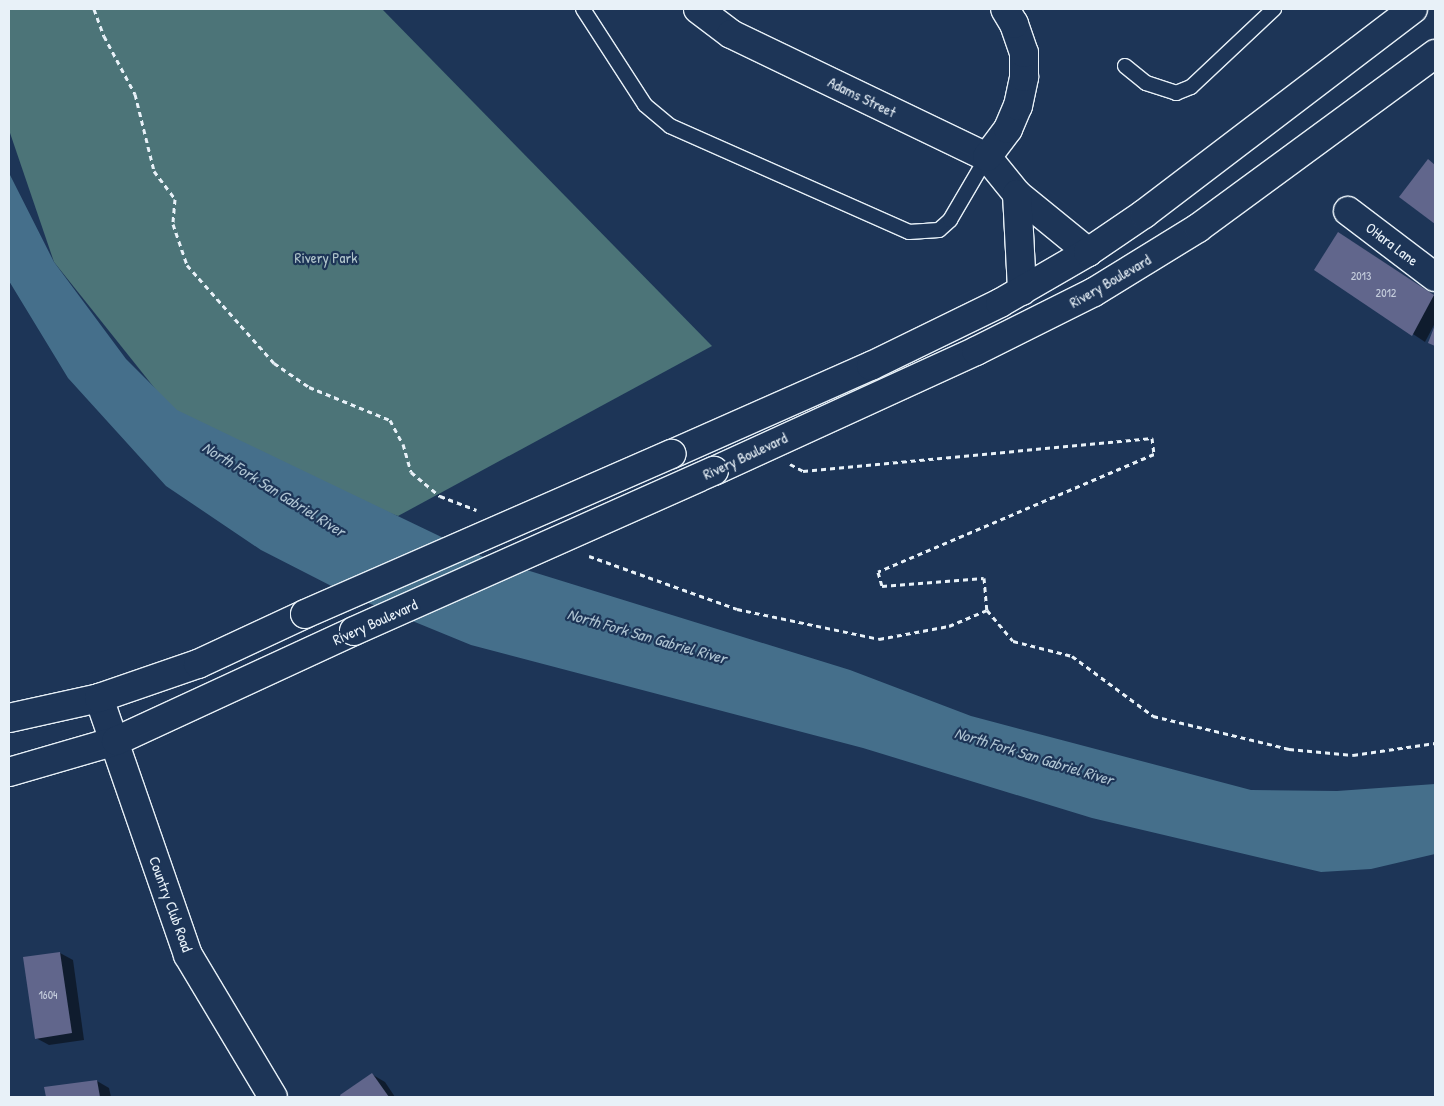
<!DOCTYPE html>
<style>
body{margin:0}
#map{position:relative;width:1444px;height:1106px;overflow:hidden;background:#1d3557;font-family:"Patrick Hand",sans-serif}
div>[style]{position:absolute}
.green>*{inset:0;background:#4c7478}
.water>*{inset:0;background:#456f8b}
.shadow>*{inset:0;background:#0007}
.building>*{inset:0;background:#61668c}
.path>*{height:3px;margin-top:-1.5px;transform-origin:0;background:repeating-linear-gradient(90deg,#e8f1f8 0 5px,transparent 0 9px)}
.roads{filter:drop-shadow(1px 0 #e8f1f8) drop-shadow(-1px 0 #e8f1f8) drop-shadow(0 1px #e8f1f8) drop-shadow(0 -1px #e8f1f8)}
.lane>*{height:14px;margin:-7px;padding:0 7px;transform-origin:7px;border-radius:7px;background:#1d3557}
.street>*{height:28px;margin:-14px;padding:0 14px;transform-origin:14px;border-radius:14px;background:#1d3557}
.secondary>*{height:28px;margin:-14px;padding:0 14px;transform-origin:14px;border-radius:14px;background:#1d3557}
.bridges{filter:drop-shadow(1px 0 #e8f1f8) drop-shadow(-1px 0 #e8f1f8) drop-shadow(0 1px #e8f1f8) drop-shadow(0 -1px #e8f1f8)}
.secondary-bridge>*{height:28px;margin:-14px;padding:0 14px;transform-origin:14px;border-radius:14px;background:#1d3557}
span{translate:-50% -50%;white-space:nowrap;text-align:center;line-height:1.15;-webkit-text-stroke:4.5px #1d3557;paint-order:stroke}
.number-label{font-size:12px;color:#c6cedd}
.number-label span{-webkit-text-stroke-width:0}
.street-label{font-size:15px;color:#e8f1f8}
.park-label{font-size:15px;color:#b1c5cb}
.water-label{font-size:16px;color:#afc4d2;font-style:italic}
.frame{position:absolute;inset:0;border:10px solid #e8f1f8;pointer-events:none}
</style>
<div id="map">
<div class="green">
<div style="clip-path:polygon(9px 9px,382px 9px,712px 346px,398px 516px,196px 440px,54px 262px,9px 130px)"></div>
</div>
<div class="water">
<div style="clip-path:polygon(9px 173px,54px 262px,126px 359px,177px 410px,481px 556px,850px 670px,971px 716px,1251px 790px,1337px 791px,1435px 784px,1435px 854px,1371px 869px,1321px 872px,1092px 818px,863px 748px,471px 645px,349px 595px,261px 550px,166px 486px,68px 378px,9px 281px)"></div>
</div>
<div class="shadow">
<div style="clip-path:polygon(1429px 161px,1435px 165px,1435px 220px,1400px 196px)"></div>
<div style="clip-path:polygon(1351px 241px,1435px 296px,1435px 323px,1425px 342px,1413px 334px)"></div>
<div style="clip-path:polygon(60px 953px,73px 960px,84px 1040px,49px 1045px,36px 1038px)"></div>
<div style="clip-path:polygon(373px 1075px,385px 1082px,395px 1097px,343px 1097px)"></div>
<div style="clip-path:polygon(97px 1081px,109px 1088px,111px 1097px,47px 1097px,46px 1088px)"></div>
</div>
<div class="building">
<div style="clip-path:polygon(1428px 159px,1435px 165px,1435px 224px,1399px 197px)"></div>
<div style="clip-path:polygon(1338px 232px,1434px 295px,1412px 336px,1314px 270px)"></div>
<div style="clip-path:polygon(1435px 325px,1435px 346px,1428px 343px)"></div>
<div style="clip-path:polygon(60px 952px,72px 1033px,35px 1039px,23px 957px)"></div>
<div style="clip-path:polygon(372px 1073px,389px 1097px,341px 1097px,340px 1095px)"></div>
<div style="clip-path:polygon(97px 1080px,100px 1097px,46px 1097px,44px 1087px)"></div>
</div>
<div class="path">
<div style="left:94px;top:9px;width:29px;rotate:70deg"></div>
<div style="left:104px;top:36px;width:66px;rotate:61.9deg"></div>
<div style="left:135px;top:94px;width:79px;rotate:76.1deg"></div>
<div style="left:154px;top:171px;width:35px;rotate:53deg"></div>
<div style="left:175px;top:199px;width:25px;rotate:95deg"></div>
<div style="left:173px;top:224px;width:43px;rotate:71.1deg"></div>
<div style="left:187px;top:265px;width:131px;rotate:48.4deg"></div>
<div style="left:274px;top:363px;width:42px;rotate:34.4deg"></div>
<div style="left:309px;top:387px;width:87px;rotate:22.2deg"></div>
<div style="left:390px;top:420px;width:27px;rotate:62deg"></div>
<div style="left:403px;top:444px;width:29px;rotate:74deg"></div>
<div style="left:411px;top:472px;width:38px;rotate:40deg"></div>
<div style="left:440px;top:496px;width:39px;rotate:21deg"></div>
<div style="left:790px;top:464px;width:15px;rotate:28deg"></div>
<div style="left:803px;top:471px;width:351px;rotate:-5.4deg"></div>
<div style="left:1152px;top:438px;width:16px;rotate:83deg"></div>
<div style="left:1154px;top:454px;width:300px;rotate:156.9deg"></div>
<div style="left:878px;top:572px;width:15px;rotate:74deg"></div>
<div style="left:882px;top:586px;width:102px;rotate:-4.5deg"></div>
<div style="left:984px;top:578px;width:32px;rotate:85deg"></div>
<div style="left:589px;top:556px;width:157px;rotate:19.7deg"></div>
<div style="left:737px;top:609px;width:145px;rotate:11.9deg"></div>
<div style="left:879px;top:639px;width:71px;rotate:-10.5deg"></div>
<div style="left:949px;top:626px;width:41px;rotate:-22.8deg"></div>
<div style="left:987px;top:610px;width:40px;rotate:50deg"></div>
<div style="left:1013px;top:641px;width:61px;rotate:14.3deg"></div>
<div style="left:1072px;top:656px;width:101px;rotate:36.5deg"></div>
<div style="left:1153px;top:716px;width:140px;rotate:13.6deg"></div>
<div style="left:1289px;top:749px;width:64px;rotate:5.4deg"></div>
<div style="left:1353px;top:755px;width:83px;rotate:-8.3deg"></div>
</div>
<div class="roads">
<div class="lane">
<div style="left:583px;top:9px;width:114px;rotate:57.1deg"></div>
<div style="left:645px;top:105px;width:33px;rotate:40deg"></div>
<div style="left:670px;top:126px;width:261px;rotate:23.9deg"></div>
<div style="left:909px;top:232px;width:30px;rotate:-4deg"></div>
<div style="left:939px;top:230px;width:15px;rotate:-42deg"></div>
<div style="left:950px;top:220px;width:73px;rotate:-59.6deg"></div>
<div style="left:1125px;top:66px;width:27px;rotate:39deg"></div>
<div style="left:1146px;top:83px;width:32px;rotate:18deg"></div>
<div style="left:1176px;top:93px;width:16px;rotate:-22deg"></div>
<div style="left:1191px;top:87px;width:114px;rotate:-43.2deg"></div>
</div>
<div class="street">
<div style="left:698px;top:9px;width:41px;rotate:37.1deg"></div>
<div style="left:731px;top:34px;width:284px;rotate:25.7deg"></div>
<div style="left:987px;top:157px;width:48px;rotate:51deg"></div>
<div style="left:1017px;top:194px;width:92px;rotate:39.2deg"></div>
<div style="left:987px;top:157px;width:35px;rotate:-53deg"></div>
<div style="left:1008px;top:129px;width:25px;rotate:-67deg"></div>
<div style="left:1018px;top:106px;width:30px;rotate:-78deg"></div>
<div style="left:1024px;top:77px;width:24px;rotate:-90deg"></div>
<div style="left:1024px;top:53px;width:31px;rotate:-109deg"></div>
<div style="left:1014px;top:24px;width:17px;rotate:-121deg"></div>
<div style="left:1017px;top:194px;width:97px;rotate:87deg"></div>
<div style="left:1348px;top:211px;width:109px;rotate:37.2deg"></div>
<div style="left:99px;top:698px;width:272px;rotate:70.9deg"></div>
<div style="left:188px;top:955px;width:165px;rotate:59.1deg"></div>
</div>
<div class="secondary">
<div style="left:672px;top:454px;width:218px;rotate:-23.9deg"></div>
<div style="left:871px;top:366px;width:144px;rotate:-26deg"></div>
<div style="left:1000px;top:303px;width:102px;rotate:-30.1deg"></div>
<div style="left:1088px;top:252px;width:68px;rotate:-34.2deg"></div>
<div style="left:1144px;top:214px;width:338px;rotate:-37.3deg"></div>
<div style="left:714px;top:471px;width:288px;rotate:-24.6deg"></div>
<div style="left:976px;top:351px;width:132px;rotate:-26.6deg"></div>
<div style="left:1094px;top:292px;width:122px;rotate:-31.6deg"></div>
<div style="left:1198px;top:228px;width:294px;rotate:-36.3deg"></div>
<div style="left:9px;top:718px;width:92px;rotate:-12.5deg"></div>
<div style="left:99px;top:698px;width:105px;rotate:-19deg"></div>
<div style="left:198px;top:664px;width:118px;rotate:-25deg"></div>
<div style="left:9px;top:772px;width:111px;rotate:-16.2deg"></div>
<div style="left:116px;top:741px;width:262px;rotate:-24.8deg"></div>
</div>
</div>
<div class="bridges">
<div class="secondary-bridge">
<div style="left:305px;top:614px;width:400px;rotate:-23.6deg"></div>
<div style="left:354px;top:631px;width:394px;rotate:-24deg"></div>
</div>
</div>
<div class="number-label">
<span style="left:1361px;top:276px">2013</span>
<span style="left:1386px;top:293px">2012</span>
<span style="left:48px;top:995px">1604</span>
</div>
<div class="street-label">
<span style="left:862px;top:97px;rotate:26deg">Adams Street</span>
<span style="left:1392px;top:244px;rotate:37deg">OHara Lane</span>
<span style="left:1110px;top:281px;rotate:-30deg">Rivery Boulevard</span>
<span style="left:745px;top:456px;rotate:-25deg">Rivery Boulevard</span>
<span style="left:375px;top:622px;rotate:-24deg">Rivery Boulevard</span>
<span style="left:171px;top:904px;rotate:70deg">Country Club Road</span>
</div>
<div class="park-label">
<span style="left:326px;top:258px">Rivery Park</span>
</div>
<div class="water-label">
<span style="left:274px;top:489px;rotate:32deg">North Fork San Gabriel River</span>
<span style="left:647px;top:636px;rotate:16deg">North Fork San Gabriel River</span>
<span style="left:1034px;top:756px;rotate:17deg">North Fork San Gabriel River</span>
</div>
<div class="frame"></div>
</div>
